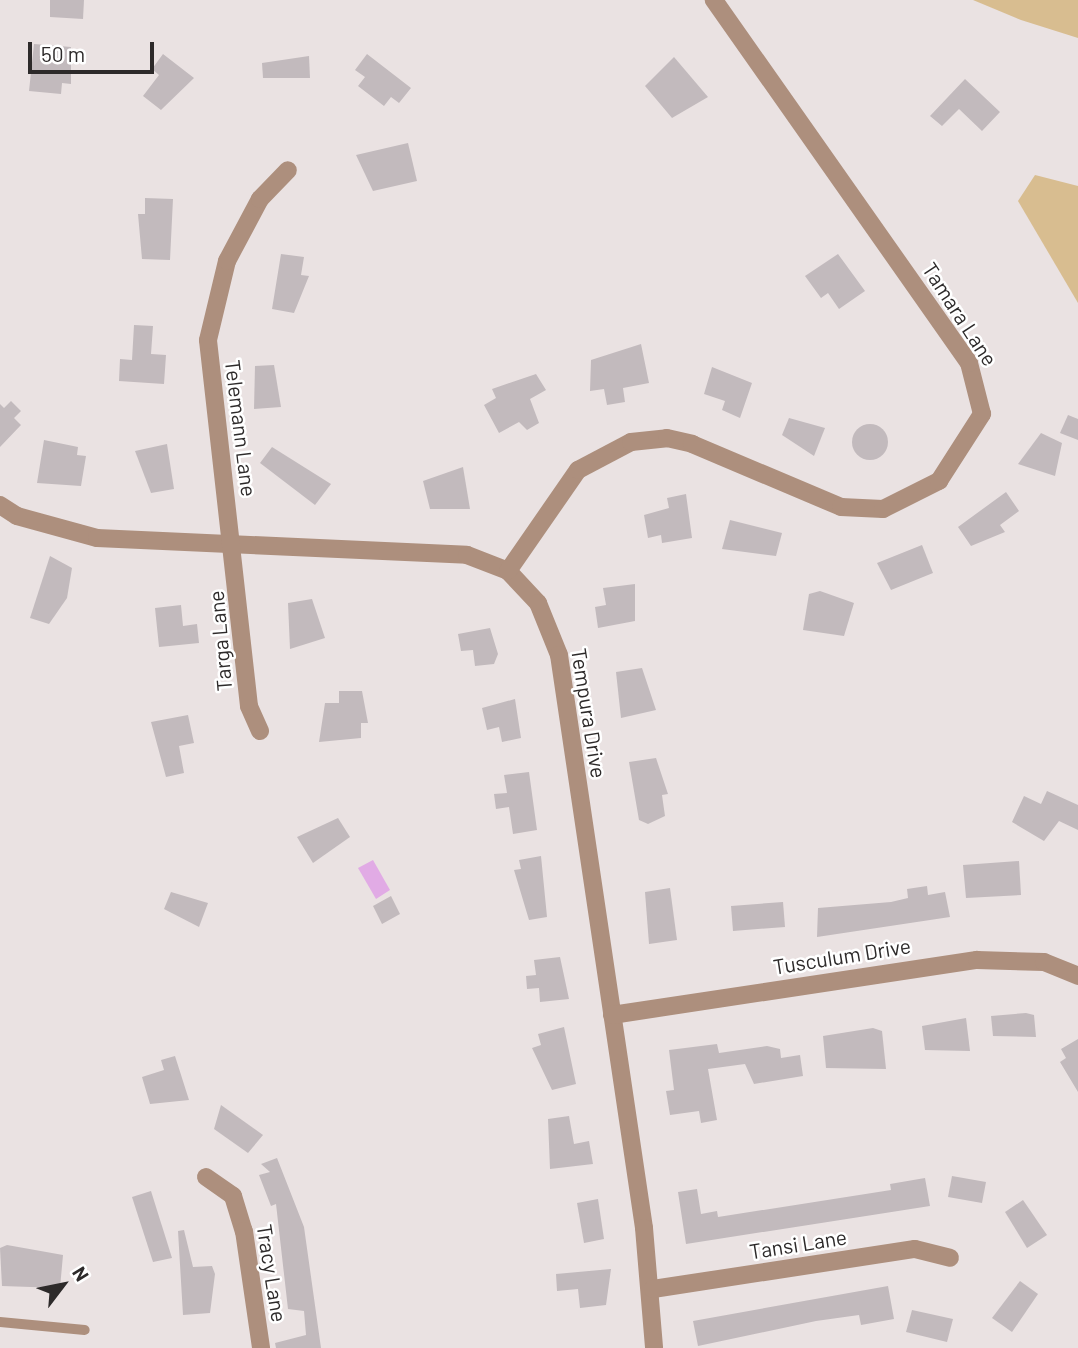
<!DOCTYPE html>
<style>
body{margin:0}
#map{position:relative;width:1078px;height:1348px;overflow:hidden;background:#eae2e2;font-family:Barlow,sans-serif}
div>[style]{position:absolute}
.green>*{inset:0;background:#d8bd90}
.water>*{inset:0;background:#e1abe5}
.building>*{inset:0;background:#c2babd}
.round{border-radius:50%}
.lane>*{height:10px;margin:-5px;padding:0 5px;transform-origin:5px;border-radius:5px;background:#ad8f7d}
.street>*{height:18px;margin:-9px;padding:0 9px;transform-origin:9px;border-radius:9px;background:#ad8f7d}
span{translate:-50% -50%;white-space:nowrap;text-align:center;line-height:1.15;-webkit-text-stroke:5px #fff;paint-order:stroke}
.street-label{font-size:21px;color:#2d2a2a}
.north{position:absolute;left:28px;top:1250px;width:70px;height:70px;-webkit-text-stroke:5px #fff;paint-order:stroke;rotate:58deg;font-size:19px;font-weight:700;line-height:28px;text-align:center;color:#2d2a2a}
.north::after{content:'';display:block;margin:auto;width:24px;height:32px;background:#2d2a2a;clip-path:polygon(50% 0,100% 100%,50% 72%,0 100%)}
.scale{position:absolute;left:28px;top:42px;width:126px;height:32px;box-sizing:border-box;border:4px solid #2d2a2a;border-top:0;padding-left:9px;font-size:21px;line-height:24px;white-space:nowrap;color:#2d2a2a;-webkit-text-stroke:5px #fff;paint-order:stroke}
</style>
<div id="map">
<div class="green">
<div style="clip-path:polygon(973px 0,1078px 0,1078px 38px,1021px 20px)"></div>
<div style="clip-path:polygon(1035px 175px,1078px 186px,1078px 303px,1018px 201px)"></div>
</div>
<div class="water">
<div style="clip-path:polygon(373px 860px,390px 890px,376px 899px,358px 868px)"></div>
</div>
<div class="building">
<div style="clip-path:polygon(50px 0,84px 0,83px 19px,50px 17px)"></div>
<div style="clip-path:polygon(34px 44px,71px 47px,71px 84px,62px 83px,61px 94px,29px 91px)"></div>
<div style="clip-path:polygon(163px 54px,194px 78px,161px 110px,143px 96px,159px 75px,152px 69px)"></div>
<div style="clip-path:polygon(367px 54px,411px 88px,399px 103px,391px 97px,384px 106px,358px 86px,365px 77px,355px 70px)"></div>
<div style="clip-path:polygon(309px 56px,310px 78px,263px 78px,262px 63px)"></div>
<div style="clip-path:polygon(674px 57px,708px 97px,672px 118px,645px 86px)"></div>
<div style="clip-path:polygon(965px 79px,1000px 112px,982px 131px,959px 109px,942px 126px,930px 116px)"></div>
<div style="clip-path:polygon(408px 143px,417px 181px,373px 191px,356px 155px)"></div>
<div style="clip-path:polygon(145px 198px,173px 199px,170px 260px,142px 259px,138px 214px,145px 214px)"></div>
<div style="clip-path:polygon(281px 254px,304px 257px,301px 275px,309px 276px,294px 313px,272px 309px)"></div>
<div style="clip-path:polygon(838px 254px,865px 291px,839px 309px,828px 293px,821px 298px,805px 276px)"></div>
<div style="clip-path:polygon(134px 325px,153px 326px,151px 354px,166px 355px,164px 384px,119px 381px,120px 359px,132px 360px)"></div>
<div style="clip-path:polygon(641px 344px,649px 383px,623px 388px,625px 402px,607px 405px,604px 389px,590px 391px,591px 360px)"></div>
<div style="clip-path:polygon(274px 365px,281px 407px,254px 409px,255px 366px)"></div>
<div style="clip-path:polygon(712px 367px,752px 383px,740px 418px,722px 410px,725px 401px,704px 394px)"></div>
<div style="clip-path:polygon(536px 374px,546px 390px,530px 399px,539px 423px,527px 430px,519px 422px,499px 433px,484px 405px,496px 398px,492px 389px)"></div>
<div style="clip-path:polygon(11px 401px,21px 411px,14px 418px,21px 425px,0 447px,0 404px,4px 408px)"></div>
<div style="clip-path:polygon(1068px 415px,1078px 419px,1078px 440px,1060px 433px)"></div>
<div style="clip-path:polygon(789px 418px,825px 428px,814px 456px,782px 435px)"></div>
<div class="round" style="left:852px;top:424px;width:36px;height:36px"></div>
<div style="clip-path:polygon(1041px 433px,1062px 443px,1055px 476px,1018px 464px)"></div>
<div style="clip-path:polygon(44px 440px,78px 447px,77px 455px,86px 456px,81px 486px,37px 483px)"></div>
<div style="clip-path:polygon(167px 444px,174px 489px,151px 493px,135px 451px)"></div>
<div style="clip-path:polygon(272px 447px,331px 484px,315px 505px,260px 463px)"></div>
<div style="clip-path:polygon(463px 467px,470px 509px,430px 509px,423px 481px)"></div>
<div style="clip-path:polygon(1006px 492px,1019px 511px,1000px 525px,1005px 532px,971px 546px,958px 527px)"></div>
<div style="clip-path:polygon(686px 494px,692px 538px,662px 543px,661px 535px,648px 538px,644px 515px,669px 508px,667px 498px)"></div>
<div style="clip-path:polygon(730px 520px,782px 533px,776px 556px,722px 549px)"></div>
<div style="clip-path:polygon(922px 545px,933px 573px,891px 590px,877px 563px)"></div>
<div style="clip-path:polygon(50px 556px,72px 568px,67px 598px,49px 624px,30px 618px)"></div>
<div style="clip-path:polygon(635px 584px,635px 621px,598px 628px,595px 607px,606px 605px,603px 588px)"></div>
<div style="clip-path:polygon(820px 591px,854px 603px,844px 636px,803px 630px,809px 594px)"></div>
<div style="clip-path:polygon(312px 599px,325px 638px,290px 649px,288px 603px)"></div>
<div style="clip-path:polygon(181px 605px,183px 626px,197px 624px,199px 643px,159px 647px,155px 608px)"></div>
<div style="clip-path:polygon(490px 628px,498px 654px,494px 664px,475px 666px,473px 650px,461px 651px,458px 634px)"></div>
<div style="clip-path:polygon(642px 668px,656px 710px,621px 718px,616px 672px)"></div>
<div style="clip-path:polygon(339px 691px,362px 691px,368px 723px,361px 723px,361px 738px,319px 742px,325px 703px,339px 703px)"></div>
<div style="clip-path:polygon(515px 699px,521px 738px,502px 742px,499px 727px,487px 730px,482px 708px)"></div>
<div style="clip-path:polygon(188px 715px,194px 743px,179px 746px,184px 773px,166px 777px,151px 722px)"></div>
<div style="clip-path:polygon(656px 758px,668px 794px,662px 795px,665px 816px,648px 824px,639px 820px,629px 762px)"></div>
<div style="clip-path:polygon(529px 772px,537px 830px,513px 834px,509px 807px,496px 809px,494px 794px,507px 793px,504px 775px)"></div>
<div style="clip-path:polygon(1047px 791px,1078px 805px,1078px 830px,1059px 821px,1044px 841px,1012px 822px,1024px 796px,1041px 804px)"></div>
<div style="clip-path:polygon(338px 818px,350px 837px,313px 863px,297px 837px)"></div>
<div style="clip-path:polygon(541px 856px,547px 917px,529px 920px,514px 870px,521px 869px,519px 860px)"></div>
<div style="clip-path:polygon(1019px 861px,1021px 895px,966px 898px,963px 865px)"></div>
<div style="clip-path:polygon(927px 886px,928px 895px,945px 892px,950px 917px,817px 937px,818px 908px,891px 902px,908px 898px,907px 889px)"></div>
<div style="clip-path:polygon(670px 888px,677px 940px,649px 944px,645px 892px)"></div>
<div style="clip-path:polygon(171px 892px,208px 903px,199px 927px,164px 909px)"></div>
<div style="clip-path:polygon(391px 896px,400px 914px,382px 924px,373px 906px)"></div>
<div style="clip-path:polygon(783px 902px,785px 927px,733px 931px,731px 906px)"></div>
<div style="clip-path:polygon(560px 957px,569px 999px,540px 1002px,539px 988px,527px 989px,526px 976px,536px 975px,534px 960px)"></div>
<div style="clip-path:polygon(1026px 1013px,1034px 1015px,1036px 1037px,993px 1036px,991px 1016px)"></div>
<div style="clip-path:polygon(966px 1018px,970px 1051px,925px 1050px,922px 1026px)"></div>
<div style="clip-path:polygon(564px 1027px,576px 1084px,552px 1090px,532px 1048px,541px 1045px,538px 1034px)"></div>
<div style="clip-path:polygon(873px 1028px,882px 1031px,886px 1069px,826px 1068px,823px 1036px)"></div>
<div style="clip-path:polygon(1078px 1039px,1078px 1092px,1060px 1062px,1066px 1058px,1061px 1049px)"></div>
<div style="clip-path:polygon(717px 1044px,719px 1053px,767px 1046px,780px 1049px,781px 1058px,800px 1055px,803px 1076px,754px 1084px,745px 1064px,708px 1069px,717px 1120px,701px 1123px,699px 1111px,670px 1115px,666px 1091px,674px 1090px,669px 1050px)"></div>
<div style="clip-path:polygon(175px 1056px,189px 1100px,150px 1104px,142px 1077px,164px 1070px,161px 1060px)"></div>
<div style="clip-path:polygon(221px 1105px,263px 1135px,248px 1153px,214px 1129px)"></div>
<div style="clip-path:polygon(569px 1116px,574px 1144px,589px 1141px,593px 1164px,550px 1169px,548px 1119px)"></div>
<div style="clip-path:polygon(277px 1158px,304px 1227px,321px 1348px,276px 1348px,275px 1343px,306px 1335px,304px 1311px,288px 1309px,276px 1204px,271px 1206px,259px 1175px,270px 1172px,261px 1164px)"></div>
<div style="clip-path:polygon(952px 1176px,986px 1182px,982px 1203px,948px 1197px)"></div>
<div style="clip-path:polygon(925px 1178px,930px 1206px,686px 1244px,678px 1192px,697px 1189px,701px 1214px,717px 1211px,718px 1217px,891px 1190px,890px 1184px)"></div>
<div style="clip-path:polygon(151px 1191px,172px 1258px,153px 1262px,132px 1197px)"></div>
<div style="clip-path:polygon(598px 1199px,604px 1239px,584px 1243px,577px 1203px)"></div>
<div style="clip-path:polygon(1023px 1200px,1047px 1235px,1027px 1248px,1005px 1212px)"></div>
<div style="clip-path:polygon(184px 1230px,193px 1267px,212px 1266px,215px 1274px,210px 1313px,183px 1315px,178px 1231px)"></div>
<div style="clip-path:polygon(7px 1245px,63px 1255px,60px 1288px,2px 1286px,0 1248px)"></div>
<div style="clip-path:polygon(611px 1269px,606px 1305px,580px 1308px,578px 1289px,557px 1291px,556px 1274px)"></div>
<div style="clip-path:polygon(1020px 1281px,1038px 1294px,1012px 1332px,992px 1318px)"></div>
<div style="clip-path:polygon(888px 1286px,894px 1319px,861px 1325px,859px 1315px,816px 1321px,698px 1346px,693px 1321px)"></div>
<div style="clip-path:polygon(912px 1310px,953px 1319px,947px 1342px,906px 1332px)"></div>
</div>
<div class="lane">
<div style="left:0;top:1322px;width:85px;rotate:5.4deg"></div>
</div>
<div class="street">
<div style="left:0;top:505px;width:20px;rotate:33deg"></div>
<div style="left:17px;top:516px;width:83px;rotate:15.4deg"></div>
<div style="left:97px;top:538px;width:370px;rotate:2.6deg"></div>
<div style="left:467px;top:555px;width:44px;rotate:21.3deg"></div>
<div style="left:508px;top:571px;width:44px;rotate:46.8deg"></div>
<div style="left:538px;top:603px;width:56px;rotate:68deg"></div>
<div style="left:559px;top:655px;width:579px;rotate:81.56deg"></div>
<div style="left:644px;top:1228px;width:120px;rotate:85.2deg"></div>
<div style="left:508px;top:571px;width:123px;rotate:-55.3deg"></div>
<div style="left:578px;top:470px;width:60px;rotate:-27.8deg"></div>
<div style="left:631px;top:442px;width:36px;rotate:-6deg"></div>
<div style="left:667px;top:438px;width:26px;rotate:13deg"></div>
<div style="left:692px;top:444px;width:162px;rotate:22.9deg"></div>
<div style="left:841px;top:507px;width:42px;rotate:2.7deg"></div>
<div style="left:883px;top:509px;width:63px;rotate:-26.6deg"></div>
<div style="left:939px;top:481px;width:80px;rotate:-57.3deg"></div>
<div style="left:982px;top:414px;width:53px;rotate:-104.3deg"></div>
<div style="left:969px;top:363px;width:444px;rotate:-125.1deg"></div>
<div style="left:260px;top:731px;width:27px;rotate:-114deg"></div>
<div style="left:249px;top:706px;width:368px;rotate:-96.4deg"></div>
<div style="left:208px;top:340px;width:81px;rotate:-76.5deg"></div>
<div style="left:227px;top:261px;width:70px;rotate:-62deg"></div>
<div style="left:260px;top:199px;width:40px;rotate:-46deg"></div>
<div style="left:612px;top:1015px;width:369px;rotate:-8.6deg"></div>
<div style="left:977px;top:960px;width:67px;rotate:1.7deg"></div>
<div style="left:1044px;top:962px;width:37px;rotate:22deg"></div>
<div style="left:206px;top:1177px;width:33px;rotate:35deg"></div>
<div style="left:233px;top:1196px;width:37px;rotate:73deg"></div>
<div style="left:244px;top:1231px;width:118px;rotate:81.7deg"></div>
<div style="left:653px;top:1289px;width:265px;rotate:-8.7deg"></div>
<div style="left:915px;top:1249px;width:36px;rotate:14deg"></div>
</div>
<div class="street-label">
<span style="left:960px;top:314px;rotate:57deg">Tamara Lane</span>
<span style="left:241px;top:428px;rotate:83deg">Telemann Lane</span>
<span style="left:220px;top:641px;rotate:-95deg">Targa Lane</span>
<span style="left:589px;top:713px;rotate:81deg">Tempura Drive</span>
<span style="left:842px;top:956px;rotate:-9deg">Tusculum Drive</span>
<span style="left:798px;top:1244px;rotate:-9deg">Tansi Lane</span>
<span style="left:272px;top:1273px;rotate:81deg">Tracy Lane</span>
</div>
<div class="north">N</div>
<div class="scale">50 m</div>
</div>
